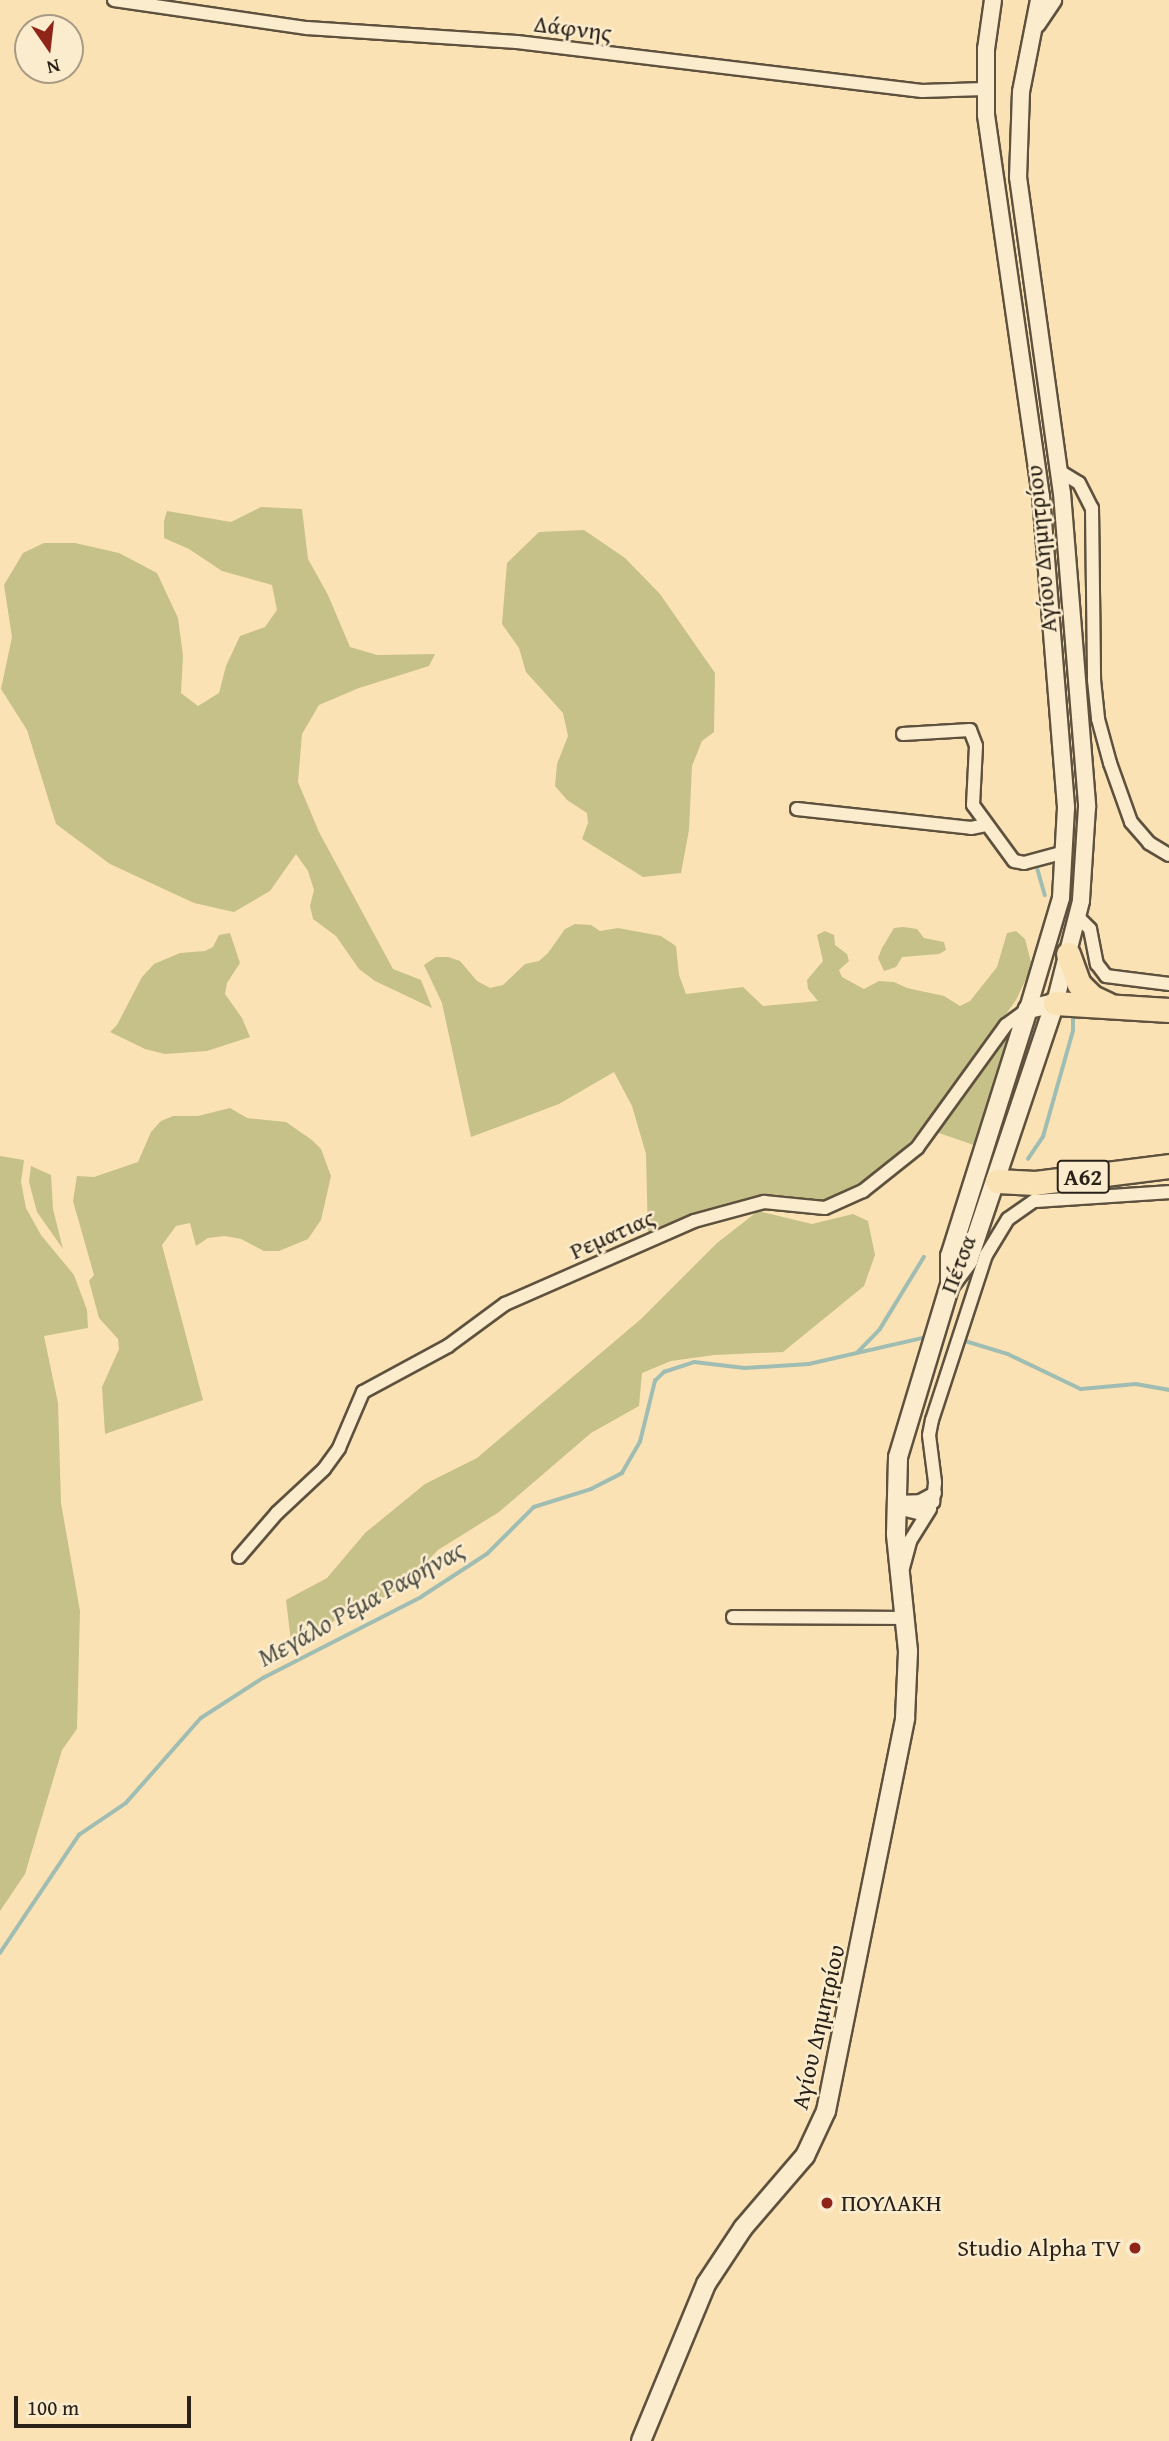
<!DOCTYPE html>
<meta charset="utf-8">
<style>
body{margin:0}
#map{position:relative;width:1169px;height:2441px;overflow:hidden;background:#fbe2b4;font-family:"Gentium Book Plus",serif}
div>[style]{position:absolute}
.green>*{inset:0;background:#c6c188}
.stream>*{height:3.5px;margin:-1.75px;padding:0 1.75px;transform-origin:1.75px;border-radius:1.75px;background:#9fbdb2}
.roads{filter:drop-shadow(2px 0 #5e523f) drop-shadow(-2px 0 #5e523f) drop-shadow(0 2px #5e523f) drop-shadow(0 -2px #5e523f)}
.minor>*{height:12px;margin:-6px;padding:0 6px;transform-origin:6px;border-radius:6px;background:#fcecce}
.tertiary>*{height:16px;margin:-8px;padding:0 8px;transform-origin:8px;border-radius:8px;background:#fcecce}
.secondary>*{height:18px;margin:-9px;padding:0 9px;transform-origin:9px;border-radius:9px;background:#fcecce}
.motorway>*{height:23px;margin:-11.5px;padding:0 11.5px;transform-origin:11.5px;border-radius:11.5px;background:#fbe2b4}
.dots>*{width:19px;height:19px;translate:-50% -50%;box-sizing:border-box;border:4px solid #fcecce;border-radius:50%}
span{translate:-50% -50%;white-space:nowrap;text-align:center;line-height:1.15;-webkit-text-stroke:5px #fcecce;paint-order:stroke}
.shield-label span{padding:2px 5px;background:#fcecce;border:2px solid;border-radius:5px;-webkit-text-stroke-width:0}
.shield-label{font-size:23px;color:#2a2218;font-weight:700}
.street-label{font-size:24px;color:#2a2218}
.poi-label{font-size:24px;color:#2a2218}
.left{translate:0 -50%;text-align:left}
.right{translate:-100% -50%;text-align:right}
.water-label{font-size:26px;color:#4d5046;font-style:italic}
.north{position:absolute;left:14px;top:14px;width:70px;height:70px;box-sizing:border-box;background:#fcecce;border:2px solid #a89b85;border-radius:50%;rotate:166deg;font-size:19px;font-weight:700;line-height:28px;text-align:center;color:#2a2218}
.north::after{content:'';display:block;margin:auto;width:24px;height:32px;background:#8f2418;clip-path:polygon(50% 0,100% 100%,50% 72%,0 100%)}
.scale{position:absolute;left:14px;top:2396px;width:177px;height:32px;box-sizing:border-box;border:4px solid #2a2218;border-top:0;padding-left:9px;font-size:21px;line-height:24px;white-space:nowrap;color:#2a2218;-webkit-text-stroke:5px #fcecce;paint-order:stroke}
</style>
<div id="map">
<div class="green">
<div style="clip-path:polygon(261px 507px,302px 509px,308px 559px,328px 595px,350px 647px,377px 655px,435px 654px,429px 666px,359px 688px,319px 705px,302px 734px,298px 782px,319px 832px,393px 969px,421px 980px,432px 1008px,375px 981px,359px 969px,336px 936px,313px 919px,310px 906px,314px 890px,308px 871px,296px 854px,270px 891px,234px 912px,194px 903px,110px 864px,56px 824px,27px 730px,1px 689px,12px 637px,4px 585px,23px 553px,44px 543px,75px 543px,119px 553px,157px 573px,178px 618px,183px 656px,181px 693px,198px 706px,219px 693px,226px 666px,240px 636px,265px 627px,277px 610px,272px 585px,222px 571px,189px 549px,164px 538px,164px 521px,167px 511px,231px 522px)"></div>
<div style="clip-path:polygon(584px 530px,625px 558px,660px 594px,715px 673px,714px 732px,702px 741px,692px 766px,689px 830px,681px 873px,643px 877px,582px 839px,588px 823px,587px 813px,567px 800px,555px 786px,557px 764px,568px 736px,563px 713px,526px 672px,519px 648px,502px 624px,507px 563px,539px 532px)"></div>
<div style="clip-path:polygon(575px 924px,591px 925px,600px 931px,618px 928px,661px 936px,676px 946px,679px 975px,686px 994px,743px 987px,763px 1006px,818px 1001px,808px 989px,807px 980px,823px 961px,817px 935px,825px 931px,834px 935px,835px 945px,847px 954px,849px 961px,839px 970px,842px 977px,864px 989px,879px 981px,894px 982px,907px 988px,944px 996px,960px 1006px,970px 1001px,997px 967px,1007px 933px,1016px 931px,1025px 939px,1032px 966px,1016px 1000px,936px 1113px,895px 1158px,871px 1176px,828px 1201px,755px 1199px,703px 1212px,648px 1238px,646px 1154px,632px 1106px,614px 1072px,559px 1104px,471px 1137px,442px 1003px,424px 965px,436px 957px,448px 957px,460px 961px,477px 981px,490px 988px,503px 985px,525px 964px,539px 961px,548px 953px,565px 929px)"></div>
<div style="clip-path:polygon(903px 927px,917px 929px,924px 938px,944px 942px,946px 950px,939px 954px,902px 957px,896px 967px,884px 971px,878px 958px,882px 948px,894px 928px)"></div>
<div style="clip-path:polygon(230px 933px,240px 963px,227px 983px,225px 994px,242px 1018px,250px 1037px,207px 1051px,165px 1054px,145px 1049px,110px 1032px,117px 1025px,142px 977px,154px 964px,180px 953px,205px 951px,213px 947px,219px 935px)"></div>
<div style="clip-path:polygon(1013px 1028px,974px 1145px,936px 1132px,976px 1073px)"></div>
<div style="clip-path:polygon(230px 1108px,247px 1118px,286px 1122px,312px 1140px,321px 1149px,331px 1176px,321px 1220px,308px 1239px,279px 1251px,264px 1251px,241px 1239px,225px 1236px,208px 1238px,196px 1246px,190px 1223px,176px 1226px,162px 1245px,203px 1400px,105px 1434px,102px 1387px,119px 1349px,118px 1339px,99px 1318px,89px 1281px,94px 1275px,73px 1201px,77px 1176px,94px 1177px,138px 1162px,151px 1132px,161px 1121px,173px 1116px,198px 1116px)"></div>
<div style="clip-path:polygon(0 1156px,24px 1160px,21px 1182px,26px 1208px,41px 1235px,74px 1275px,87px 1310px,88px 1328px,44px 1336px,58px 1403px,61px 1503px,80px 1611px,77px 1729px,62px 1750px,25px 1874px,0 1911px)"></div>
<div style="clip-path:polygon(31px 1166px,51px 1175px,53px 1209px,63px 1249px,37px 1212px,29px 1182px)"></div>
<div style="clip-path:polygon(758px 1211px,812px 1224px,853px 1214px,868px 1221px,875px 1255px,864px 1286px,783px 1352px,714px 1355px,671px 1361px,642px 1373px,639px 1406px,591px 1433px,499px 1512px,438px 1550px,399px 1590px,291px 1642px,286px 1600px,327px 1578px,365px 1533px,425px 1484px,477px 1458px,641px 1319px,717px 1243px)"></div>
</div>
<div class="stream">
<div style="left:1038px;top:870px;width:26px;rotate:74deg"></div>
<div style="left:1028px;top:1159px;width:27px;rotate:-56deg"></div>
<div style="left:1043px;top:1137px;width:110px;rotate:-74.2deg"></div>
<div style="left:1073px;top:1031px;width:18px;rotate:-90deg"></div>
<div style="left:962px;top:1340px;width:48px;rotate:16.9deg"></div>
<div style="left:1008px;top:1354px;width:81px;rotate:25.6deg"></div>
<div style="left:1081px;top:1389px;width:55px;rotate:-5.2deg"></div>
<div style="left:1136px;top:1384px;width:34px;rotate:10deg"></div>
<div style="left:857px;top:1353px;width:33px;rotate:-46deg"></div>
<div style="left:880px;top:1329px;width:84px;rotate:-58.6deg"></div>
<div style="left:0;top:1953px;width:142px;rotate:-56.2deg"></div>
<div style="left:79px;top:1835px;width:57px;rotate:-34.2deg"></div>
<div style="left:126px;top:1803px;width:113px;rotate:-48.6deg"></div>
<div style="left:201px;top:1718px;width:74px;rotate:-32.8deg"></div>
<div style="left:263px;top:1678px;width:178px;rotate:-27.1deg"></div>
<div style="left:421px;top:1597px;width:79px;rotate:-33.1deg"></div>
<div style="left:487px;top:1554px;width:66px;rotate:-45deg"></div>
<div style="left:534px;top:1507px;width:60px;rotate:-17.5deg"></div>
<div style="left:591px;top:1489px;width:35px;rotate:-27deg"></div>
<div style="left:622px;top:1473px;width:36px;rotate:-60deg"></div>
<div style="left:640px;top:1442px;width:63px;rotate:-76.2deg"></div>
<div style="left:655px;top:1381px;width:13px;rotate:-45deg"></div>
<div style="left:664px;top:1372px;width:32px;rotate:-18deg"></div>
<div style="left:694px;top:1362px;width:51px;rotate:6.7deg"></div>
<div style="left:745px;top:1368px;width:64px;rotate:-3.6deg"></div>
<div style="left:809px;top:1364px;width:121px;rotate:-12.9deg"></div>
</div>
<div class="roads">
<div class="minor">
<div style="left:114px;top:0;width:195px;rotate:8.3deg"></div>
<div style="left:307px;top:28px;width:210px;rotate:3.8deg"></div>
<div style="left:517px;top:42px;width:408px;rotate:6.9deg"></div>
<div style="left:922px;top:91px;width:62px;rotate:-1.8deg"></div>
<div style="left:1059px;top:471px;width:23px;rotate:31deg"></div>
<div style="left:1079px;top:483px;width:28px;rotate:63deg"></div>
<div style="left:1092px;top:508px;width:172px;rotate:89.3deg"></div>
<div style="left:1094px;top:680px;width:39px;rotate:84deg"></div>
<div style="left:1098px;top:719px;width:46px;rotate:74.7deg"></div>
<div style="left:1110px;top:763px;width:63px;rotate:70.4deg"></div>
<div style="left:1131px;top:822px;width:28px;rotate:49deg"></div>
<div style="left:1149px;top:843px;width:23px;rotate:31deg"></div>
<div style="left:903px;top:734px;width:67px;rotate:-3.4deg"></div>
<div style="left:970px;top:730px;width:17px;rotate:69deg"></div>
<div style="left:976px;top:746px;width:59px;rotate:92.9deg"></div>
<div style="left:973px;top:805px;width:69px;rotate:53.8deg"></div>
<div style="left:1014px;top:861px;width:10px;rotate:11deg"></div>
<div style="left:1024px;top:863px;width:42px;rotate:-15deg"></div>
<div style="left:797px;top:809px;width:175px;rotate:6.2deg"></div>
<div style="left:971px;top:828px;width:15px;rotate:-11deg"></div>
<div style="left:1078px;top:917px;width:17px;rotate:45deg"></div>
<div style="left:1090px;top:929px;width:36px;rotate:79deg"></div>
<div style="left:1097px;top:964px;width:15px;rotate:53deg"></div>
<div style="left:1106px;top:976px;width:64px;rotate:7.2deg"></div>
<div style="left:895px;top:1502px;width:9px;rotate:49deg"></div>
<div style="left:901px;top:1509px;width:17px;rotate:13deg"></div>
<div style="left:918px;top:1513px;width:19px;rotate:-36deg"></div>
<div style="left:933px;top:1502px;width:20px;rotate:-84deg"></div>
<div style="left:935px;top:1482px;width:47px;rotate:-97.3deg"></div>
<div style="left:929px;top:1435px;width:15px;rotate:-79deg"></div>
<div style="left:932px;top:1420px;width:174px;rotate:-71.9deg"></div>
<div style="left:986px;top:1255px;width:42px;rotate:-58.6deg"></div>
<div style="left:1008px;top:1219px;width:32px;rotate:-35deg"></div>
<div style="left:1034px;top:1201px;width:135px;rotate:-3.8deg"></div>
<div style="left:895px;top:1502px;width:25px;rotate:-2deg"></div>
<div style="left:920px;top:1501px;width:17px;rotate:-28deg"></div>
<div style="left:239px;top:1557px;width:58px;rotate:-49.2deg"></div>
<div style="left:277px;top:1513px;width:64px;rotate:-43.1deg"></div>
<div style="left:324px;top:1469px;width:26px;rotate:-54deg"></div>
<div style="left:339px;top:1448px;width:61px;rotate:-66.8deg"></div>
<div style="left:363px;top:1392px;width:97px;rotate:-28.4deg"></div>
<div style="left:448px;top:1346px;width:71px;rotate:-36.4deg"></div>
<div style="left:505px;top:1304px;width:206px;rotate:-23.7deg"></div>
<div style="left:694px;top:1221px;width:73px;rotate:-15.2deg"></div>
<div style="left:764px;top:1202px;width:61px;rotate:5.6deg"></div>
<div style="left:825px;top:1208px;width:42px;rotate:-24.1deg"></div>
<div style="left:863px;top:1191px;width:69px;rotate:-38.5deg"></div>
<div style="left:917px;top:1148px;width:152px;rotate:-54.1deg"></div>
<div style="left:1006px;top:1025px;width:27px;rotate:-36deg"></div>
<div style="left:903px;top:1568px;width:28px;rotate:-75deg"></div>
<div style="left:910px;top:1541px;width:38px;rotate:-58deg"></div>
<div style="left:733px;top:1617px;width:172px;rotate:0.3deg"></div>
</div>
<div class="tertiary">
<div style="left:993px;top:0;width:49px;rotate:98.1deg"></div>
<div style="left:986px;top:49px;width:66px;rotate:90deg"></div>
<div style="left:986px;top:115px;width:385px;rotate:81.8deg"></div>
<div style="left:1041px;top:496px;width:313px;rotate:85.4deg"></div>
<div style="left:1066px;top:808px;width:90px;rotate:93.2deg"></div>
<div style="left:1061px;top:898px;width:116px;rotate:106.6deg"></div>
<div style="left:1039px;top:0;width:94px;rotate:101.1deg"></div>
<div style="left:1021px;top:92px;width:85px;rotate:92deg"></div>
<div style="left:1018px;top:177px;width:319px;rotate:82.1deg"></div>
<div style="left:1062px;top:493px;width:315px;rotate:85.4deg"></div>
<div style="left:1087px;top:807px;width:94px;rotate:93.7deg"></div>
<div style="left:1081px;top:901px;width:105px;rotate:104.3deg"></div>
<div style="left:1037px;top:24px;width:29px;rotate:-56deg"></div>
</div>
<div class="secondary">
<div style="left:641px;top:2441px;width:170px;rotate:-67.5deg"></div>
<div style="left:706px;top:2284px;width:67px;rotate:-56.5deg"></div>
<div style="left:743px;top:2228px;width:95px;rotate:-49.3deg"></div>
<div style="left:805px;top:2156px;width:50px;rotate:-65deg"></div>
<div style="left:826px;top:2111px;width:401px;rotate:-78.6deg"></div>
<div style="left:905px;top:1718px;width:67px;rotate:-87.4deg"></div>
<div style="left:908px;top:1651px;width:118px;rotate:-95.9deg"></div>
<div style="left:896px;top:1534px;width:77px;rotate:-88.5deg"></div>
<div style="left:898px;top:1457px;width:180px;rotate:-73.2deg"></div>
<div style="left:950px;top:1285px;width:30px;rotate:-53deg"></div>
<div style="left:968px;top:1261px;width:272px;rotate:-71.4deg"></div>
<div style="left:1055px;top:1003px;width:28px;rotate:167deg"></div>
<div style="left:1028px;top:1009px;width:259px;rotate:107.5deg"></div>
<div style="left:950px;top:1256px;width:29px;rotate:90deg"></div>
</div>
<div class="motorway">
<div style="left:1068px;top:954px;width:32px;rotate:70deg"></div>
<div style="left:1079px;top:984px;width:18px;rotate:45deg"></div>
<div style="left:1092px;top:997px;width:17px;rotate:25deg"></div>
<div style="left:1055px;top:1003px;width:114px;rotate:3.5deg"></div>
<div style="left:997px;top:1181px;width:38px;rotate:3deg"></div>
<div style="left:1035px;top:1183px;width:135px;rotate:-7.2deg"></div>
</div>
</div>
<div class="dots">
<div style="left:827px;top:2203px;background:#8f2418"></div>
<div style="left:1135px;top:2248px;background:#8f2418"></div>
</div>
<div class="shield-label">
<span style="left:1083px;top:1177px">Α62</span>
</div>
<div class="street-label">
<span style="left:573px;top:28px;rotate:7deg">Δάφνης</span>
<span style="left:1041px;top:549px;rotate:-95deg">Αγίου Δημητρίου</span>
<span style="left:612px;top:1234px;rotate:-24deg">Ρεματιας</span>
<span style="left:958px;top:1264px;rotate:-69deg">Πέτσα</span>
<span style="left:818px;top:2027px;rotate:-77deg">Αγίου Δημητρίου</span>
</div>
<div class="poi-label">
<span class="left" style="left:841px;top:2203px">ΠΟΥΛΑΚΗ</span>
<span class="right" style="left:1121px;top:2248px">Studio Alpha TV</span>
</div>
<div class="water-label">
<span style="left:361px;top:1603px;rotate:-29deg">Μεγάλο Ρέμα Ραφήνας</span>
</div>
<div class="north">N</div>
<div class="scale">100 m</div>
</div>
